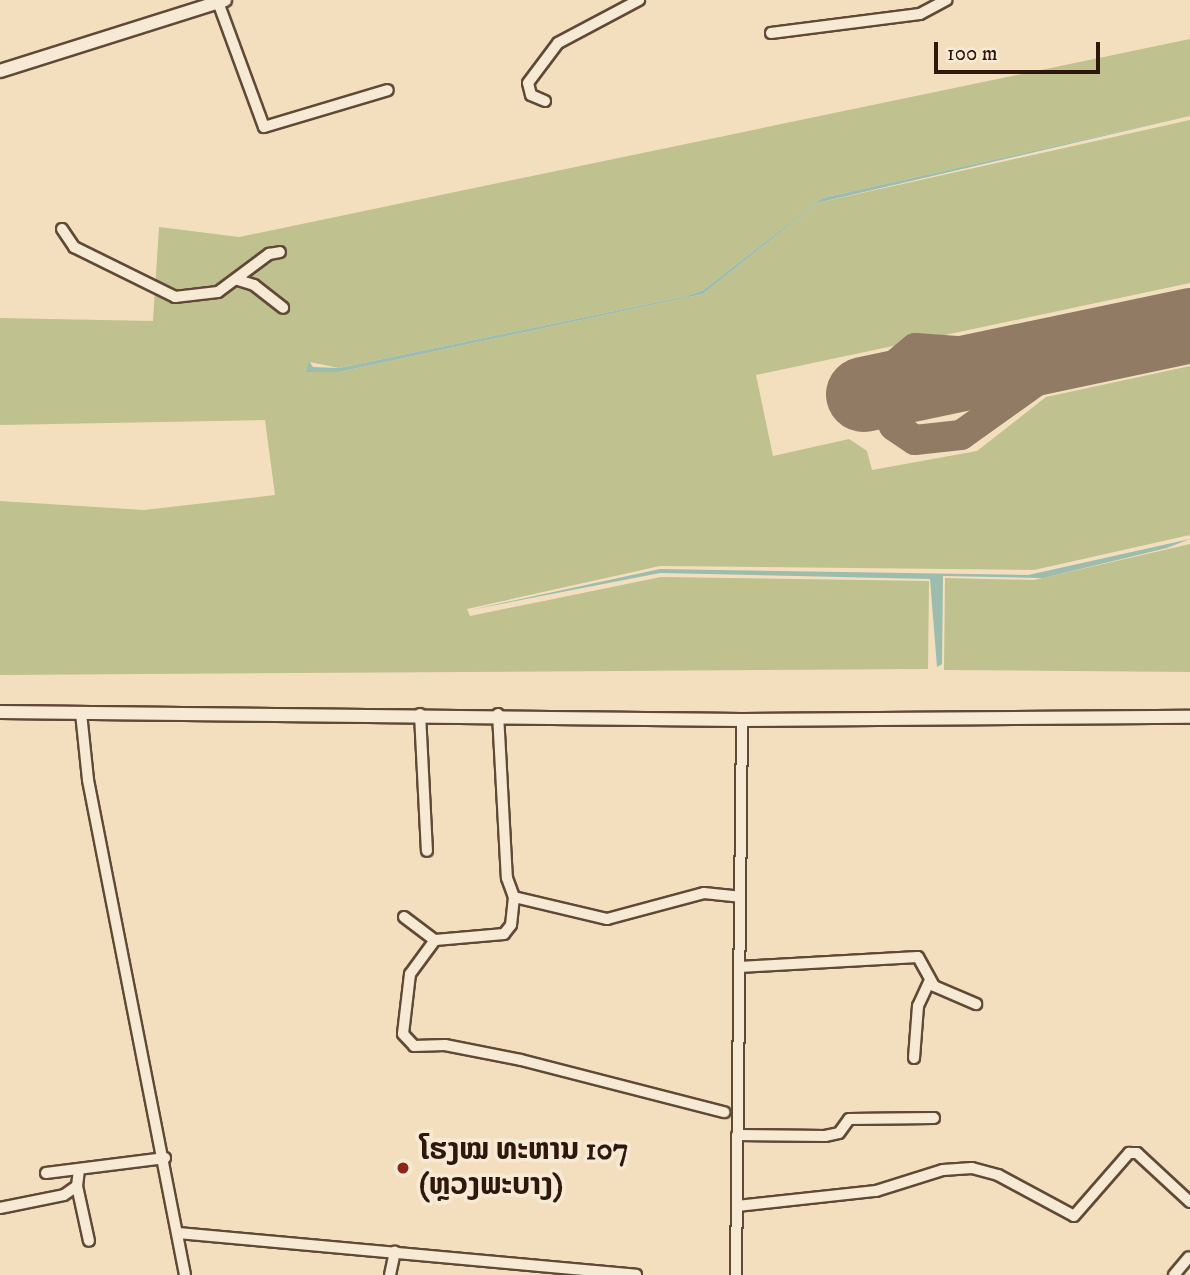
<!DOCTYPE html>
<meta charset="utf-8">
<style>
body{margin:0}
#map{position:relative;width:1190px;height:1275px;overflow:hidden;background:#f3dfbe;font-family:"IM FELL DW Pica","Noto Sans Lao",serif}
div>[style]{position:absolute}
.green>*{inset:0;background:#bfc18e}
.water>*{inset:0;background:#9cbdad}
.taxiway>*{height:30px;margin:-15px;padding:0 15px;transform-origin:15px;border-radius:15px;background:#927b64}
.runway>*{height:75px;margin:-37.5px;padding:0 37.5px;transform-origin:37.5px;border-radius:37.5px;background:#927b64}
.roads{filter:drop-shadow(2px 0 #614938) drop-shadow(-2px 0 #614938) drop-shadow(0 2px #614938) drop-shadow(0 -2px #614938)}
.street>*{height:10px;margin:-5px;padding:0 5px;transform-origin:5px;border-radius:5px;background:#f7ead5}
.secondary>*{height:12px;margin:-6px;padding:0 6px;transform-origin:6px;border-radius:6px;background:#f7ead5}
.dots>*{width:19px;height:19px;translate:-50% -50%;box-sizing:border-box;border:4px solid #f7ead5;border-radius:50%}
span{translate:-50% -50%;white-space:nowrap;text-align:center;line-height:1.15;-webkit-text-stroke:7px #f7ead5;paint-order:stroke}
.poi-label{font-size:30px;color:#30170b;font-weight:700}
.left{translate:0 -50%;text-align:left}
.scale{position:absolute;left:934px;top:42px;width:166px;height:32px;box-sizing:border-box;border:4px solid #30170b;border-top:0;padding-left:9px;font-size:21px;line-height:24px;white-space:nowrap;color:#30170b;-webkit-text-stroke:5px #f7ead5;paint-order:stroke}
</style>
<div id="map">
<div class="green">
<div style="clip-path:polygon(1190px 39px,1190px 116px,822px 198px,703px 290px,687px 296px,339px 368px,309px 362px,305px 371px,339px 372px,703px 294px,817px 203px,1190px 120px,1190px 283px,756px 375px,773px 456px,849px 439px,867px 451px,872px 470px,977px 451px,1046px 397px,1190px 366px,1190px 535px,1034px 570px,660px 566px,467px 609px,470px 616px,661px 577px,929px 581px,928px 669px,0 675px,0 501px,144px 510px,275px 495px,265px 420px,0 425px,0 318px,153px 321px,159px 227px,239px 237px)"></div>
<div style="clip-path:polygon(1190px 544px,1190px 672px,944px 670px,945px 578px,1034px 580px)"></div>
</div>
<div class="water">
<div style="clip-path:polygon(1190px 116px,817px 203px,703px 294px,339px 372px,305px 372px,309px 361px,313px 367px,339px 368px,687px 296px,703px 290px,822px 198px)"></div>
<div style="clip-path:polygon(1190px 539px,1167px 548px,1043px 578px,943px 576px,942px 664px,937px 667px,930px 579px,660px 573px,470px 610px,660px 569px,1028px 575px)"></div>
</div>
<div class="taxiway">
<div style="left:1041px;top:357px;width:126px;rotate:-175.9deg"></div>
<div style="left:915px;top:348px;width:34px;rotate:140deg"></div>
<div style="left:889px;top:370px;width:39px;rotate:96deg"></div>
<div style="left:885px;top:409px;width:19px;rotate:62deg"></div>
<div style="left:894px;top:426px;width:25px;rotate:34deg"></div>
<div style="left:915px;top:440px;width:46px;rotate:-6.2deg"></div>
<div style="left:961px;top:435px;width:138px;rotate:-35.5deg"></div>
<div style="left:1073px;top:355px;width:39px;rotate:-19deg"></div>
</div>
<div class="runway">
<div style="left:863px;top:394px;width:334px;rotate:-11.9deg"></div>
</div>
<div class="roads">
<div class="street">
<div style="left:218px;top:2px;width:133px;rotate:69.8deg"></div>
<div style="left:264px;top:127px;width:129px;rotate:-16.6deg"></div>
<div style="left:771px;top:33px;width:150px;rotate:-7.3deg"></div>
<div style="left:920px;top:14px;width:30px;rotate:-28deg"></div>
<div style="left:545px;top:101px;width:15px;rotate:-157deg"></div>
<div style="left:531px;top:95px;width:12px;rotate:-104deg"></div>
<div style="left:528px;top:83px;width:50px;rotate:-53.1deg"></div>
<div style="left:558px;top:43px;width:92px;rotate:-28deg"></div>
<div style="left:62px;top:229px;width:22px;rotate:56deg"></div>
<div style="left:74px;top:247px;width:113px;rotate:26.3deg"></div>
<div style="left:175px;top:297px;width:43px;rotate:-6.6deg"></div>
<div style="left:218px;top:292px;width:64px;rotate:-36.7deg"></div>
<div style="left:269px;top:254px;width:11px;rotate:-10deg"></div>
<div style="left:238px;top:280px;width:17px;rotate:17deg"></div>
<div style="left:254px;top:285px;width:37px;rotate:38deg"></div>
<div style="left:81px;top:713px;width:67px;rotate:84deg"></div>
<div style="left:88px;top:780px;width:504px;rotate:78.91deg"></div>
<div style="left:420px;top:714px;width:137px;rotate:87.1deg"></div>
<div style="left:498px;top:714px;width:164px;rotate:86.9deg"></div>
<div style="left:507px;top:878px;width:20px;rotate:70deg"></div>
<div style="left:514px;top:897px;width:28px;rotate:96deg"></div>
<div style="left:511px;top:925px;width:11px;rotate:128deg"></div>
<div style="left:504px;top:934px;width:69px;rotate:175deg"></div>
<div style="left:435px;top:940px;width:42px;rotate:126.3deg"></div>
<div style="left:410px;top:974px;width:60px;rotate:96.7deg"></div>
<div style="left:403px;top:1034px;width:16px;rotate:47deg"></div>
<div style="left:414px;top:1046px;width:31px;rotate:-2deg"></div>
<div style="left:445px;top:1045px;width:77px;rotate:11.2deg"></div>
<div style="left:521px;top:1060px;width:210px;rotate:14.4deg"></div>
<div style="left:514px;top:897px;width:96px;rotate:13.3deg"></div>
<div style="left:607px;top:919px;width:100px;rotate:-15deg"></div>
<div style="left:704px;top:893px;width:36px;rotate:6deg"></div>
<div style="left:404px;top:917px;width:39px;rotate:37deg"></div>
<div style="left:739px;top:967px;width:179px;rotate:-3.2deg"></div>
<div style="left:918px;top:957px;width:33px;rotate:61deg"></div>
<div style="left:934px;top:986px;width:46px;rotate:23.2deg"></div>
<div style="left:914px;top:1058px;width:52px;rotate:-85.6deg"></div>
<div style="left:918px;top:1006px;width:29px;rotate:-65deg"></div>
<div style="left:737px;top:1135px;width:88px;rotate:0.7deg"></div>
<div style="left:825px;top:1136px;width:14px;rotate:-12deg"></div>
<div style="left:839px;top:1133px;width:17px;rotate:-54deg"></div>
<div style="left:849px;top:1119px;width:85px;rotate:-0.7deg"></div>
<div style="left:46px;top:1173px;width:120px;rotate:-7.2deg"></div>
<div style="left:77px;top:1186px;width:56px;rotate:77.7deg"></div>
<div style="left:737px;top:1206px;width:140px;rotate:-6.2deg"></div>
<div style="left:876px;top:1191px;width:70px;rotate:-17.4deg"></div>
<div style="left:943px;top:1170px;width:29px;rotate:-4deg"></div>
<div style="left:972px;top:1168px;width:27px;rotate:15deg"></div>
<div style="left:998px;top:1175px;width:86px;rotate:28.3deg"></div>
<div style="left:1074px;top:1216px;width:84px;rotate:-48.9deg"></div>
<div style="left:1129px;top:1153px;width:8px"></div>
<div style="left:1137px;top:1153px;width:72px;rotate:42.8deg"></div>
<div style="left:0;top:1208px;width:65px;rotate:-11.5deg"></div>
<div style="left:64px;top:1195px;width:16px;rotate:-35deg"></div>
<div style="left:77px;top:1186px;width:17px;rotate:-83deg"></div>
<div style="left:178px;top:1233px;width:460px;rotate:5.2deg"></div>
<div style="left:390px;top:1275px;width:24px;rotate:-78deg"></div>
<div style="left:736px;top:1275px;width:555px;rotate:-89.38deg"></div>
<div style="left:1174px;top:1275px;width:23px;rotate:-50deg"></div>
</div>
<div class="secondary">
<div style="left:0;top:71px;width:236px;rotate:-17.5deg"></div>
<div style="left:0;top:712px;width:742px;rotate:0.62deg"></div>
<div style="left:742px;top:720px;width:448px;rotate:-0.4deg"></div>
</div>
</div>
<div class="dots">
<div style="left:403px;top:1168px;background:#8f2418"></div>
</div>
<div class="poi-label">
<span class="left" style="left:419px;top:1168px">ໂຮງໝ ທະຫານ 107<br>(ຫຼວງພະບາງ)</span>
</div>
<div class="scale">100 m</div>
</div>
